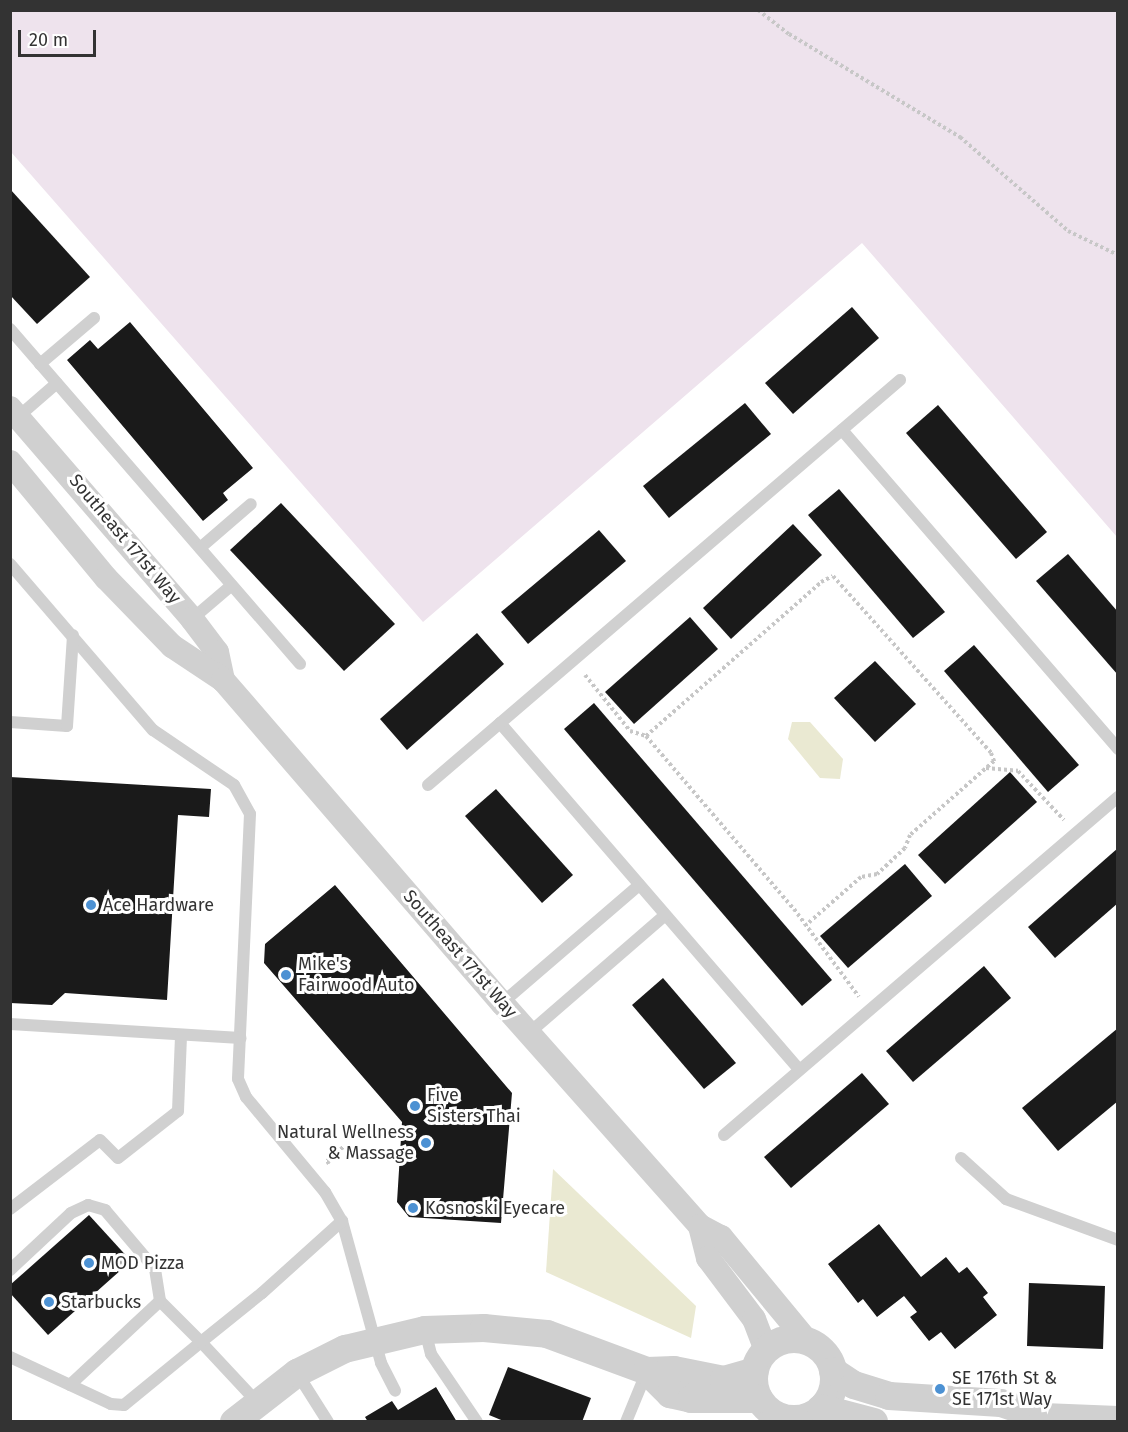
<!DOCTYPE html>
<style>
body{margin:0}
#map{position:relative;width:1128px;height:1432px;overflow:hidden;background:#fff;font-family:"Fira Sans",sans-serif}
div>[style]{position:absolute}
.green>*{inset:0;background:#eee3ed}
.water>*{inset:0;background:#eae9d2}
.building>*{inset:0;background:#1a1a1a}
.path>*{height:4px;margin-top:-2px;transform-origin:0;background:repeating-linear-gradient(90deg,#c7c7c7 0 3px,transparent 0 6px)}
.service>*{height:12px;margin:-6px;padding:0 6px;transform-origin:6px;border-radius:6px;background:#d0d0d0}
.minor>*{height:24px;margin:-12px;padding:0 12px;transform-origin:12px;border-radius:12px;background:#d0d0d0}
.tertiary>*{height:28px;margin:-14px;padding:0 14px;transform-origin:14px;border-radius:14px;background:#d0d0d0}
.tertiary>.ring{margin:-14px;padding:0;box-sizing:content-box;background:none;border:28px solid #d0d0d0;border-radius:50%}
.dots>*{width:16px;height:16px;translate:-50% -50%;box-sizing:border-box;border:3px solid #fff;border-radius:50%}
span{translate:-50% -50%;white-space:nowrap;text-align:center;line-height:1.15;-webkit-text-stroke:6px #fff;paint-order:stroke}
.street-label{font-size:18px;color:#333}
.poi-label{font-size:18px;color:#333}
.left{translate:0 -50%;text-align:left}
.right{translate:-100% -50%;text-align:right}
.frame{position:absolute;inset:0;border:12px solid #333;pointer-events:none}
.scale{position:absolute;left:18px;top:30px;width:78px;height:27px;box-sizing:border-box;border:3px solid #333;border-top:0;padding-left:8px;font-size:18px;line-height:21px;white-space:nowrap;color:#333;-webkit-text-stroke:4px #fff;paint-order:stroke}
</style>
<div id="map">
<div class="green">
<div style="clip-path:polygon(10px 11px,1117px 11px,1117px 537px,862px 243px,423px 622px,11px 152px)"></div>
</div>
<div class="water">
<div style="clip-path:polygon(792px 722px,810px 722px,843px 759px,840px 779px,820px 778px,788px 739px)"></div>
<div style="clip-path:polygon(553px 1169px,696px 1306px,691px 1338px,546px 1272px)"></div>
</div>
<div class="building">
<div style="clip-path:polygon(10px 189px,90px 277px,37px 324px,10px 295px)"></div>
<div style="clip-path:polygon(852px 307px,879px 338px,793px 414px,765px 383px)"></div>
<div style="clip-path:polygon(130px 322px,253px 468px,223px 493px,228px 500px,203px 521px,67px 360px,90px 340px,98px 349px)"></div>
<div style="clip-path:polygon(745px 403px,771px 434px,669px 518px,643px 486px)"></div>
<div style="clip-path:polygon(938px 405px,1047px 532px,1016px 559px,906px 433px)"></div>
<div style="clip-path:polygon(839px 489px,945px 612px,913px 638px,808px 515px)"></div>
<div style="clip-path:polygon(281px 503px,395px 624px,344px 671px,230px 550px)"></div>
<div style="clip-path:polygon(793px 524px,822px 555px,731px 639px,703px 608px)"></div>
<div style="clip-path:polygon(599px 530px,626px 561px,528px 644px,501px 612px)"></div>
<div style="clip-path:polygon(1068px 554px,1118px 612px,1118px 675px,1036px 581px)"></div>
<div style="clip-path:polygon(690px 617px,718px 649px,634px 724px,605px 692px)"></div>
<div style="clip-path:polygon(477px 633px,504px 664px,407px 750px,380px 719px)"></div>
<div style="clip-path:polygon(974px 645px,1079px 765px,1048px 792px,944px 671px)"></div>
<div style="clip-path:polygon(875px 661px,916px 704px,875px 742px,834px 698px)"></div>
<div style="clip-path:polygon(594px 703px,832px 980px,802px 1006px,564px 729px)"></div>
<div style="clip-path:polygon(1010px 772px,1037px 802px,945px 884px,918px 855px)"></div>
<div style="clip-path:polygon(10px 777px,211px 789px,209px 817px,178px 815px,167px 1000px,65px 993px,52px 1005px,10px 1003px)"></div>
<div style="clip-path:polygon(496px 789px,573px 875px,542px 903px,465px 816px)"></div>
<div style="clip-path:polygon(1118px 848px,1118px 903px,1055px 958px,1028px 927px)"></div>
<div style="clip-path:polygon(905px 864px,932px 896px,848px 968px,820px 936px)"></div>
<div style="clip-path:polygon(335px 885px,512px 1093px,501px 1223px,409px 1217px,397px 1202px,402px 1122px,264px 963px,265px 944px)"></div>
<div style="clip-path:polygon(984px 966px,1011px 998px,913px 1082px,886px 1051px)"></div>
<div style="clip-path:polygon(663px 978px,736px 1063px,704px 1089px,632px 1005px)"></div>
<div style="clip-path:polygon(1118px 1028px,1118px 1101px,1058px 1151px,1022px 1108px)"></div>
<div style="clip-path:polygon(862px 1073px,889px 1104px,791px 1188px,764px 1157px)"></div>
<div style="clip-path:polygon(89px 1215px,131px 1261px,48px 1335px,10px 1293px,10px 1285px)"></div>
<div style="clip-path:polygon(879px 1224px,921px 1277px,946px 1257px,959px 1273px,967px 1267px,988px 1293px,983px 1297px,997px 1315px,955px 1349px,941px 1332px,929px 1341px,910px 1317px,917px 1312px,904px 1296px,877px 1317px,863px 1299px,858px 1303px,828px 1264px)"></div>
<div style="clip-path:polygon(1029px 1283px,1105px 1286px,1103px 1349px,1027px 1346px)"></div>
<div style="clip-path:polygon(508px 1367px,591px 1398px,582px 1422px,506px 1422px,489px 1415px)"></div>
<div style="clip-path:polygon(436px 1387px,457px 1422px,368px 1422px,365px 1417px,392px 1401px,398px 1410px)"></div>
</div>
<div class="path">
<div style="left:758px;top:10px;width:39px;rotate:38deg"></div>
<div style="left:789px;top:34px;width:200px;rotate:31.1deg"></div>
<div style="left:960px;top:137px;width:143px;rotate:41deg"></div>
<div style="left:1068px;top:231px;width:55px;rotate:25.6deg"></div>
<div style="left:585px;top:675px;width:72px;rotate:51.2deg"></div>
<div style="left:630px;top:731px;width:17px;rotate:17deg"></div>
<div style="left:646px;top:736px;width:228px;rotate:49.5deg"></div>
<div style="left:794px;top:909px;width:109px;rotate:53.5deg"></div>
<div style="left:646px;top:736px;width:233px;rotate:-41.3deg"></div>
<div style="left:821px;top:582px;width:13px;rotate:-27deg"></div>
<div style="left:833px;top:576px;width:237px;rotate:48.2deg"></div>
<div style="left:991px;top:753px;width:9px;rotate:69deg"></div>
<div style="left:994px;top:761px;width:112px;rotate:138.6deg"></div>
<div style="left:910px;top:835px;width:14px;rotate:111deg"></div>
<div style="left:905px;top:848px;width:38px;rotate:137deg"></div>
<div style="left:877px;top:874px;width:16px;rotate:169deg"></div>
<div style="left:861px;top:877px;width:73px;rotate:138.9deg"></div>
<div style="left:986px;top:768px;width:32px;rotate:5deg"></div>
<div style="left:1018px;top:771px;width:67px;rotate:46.8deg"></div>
<div style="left:329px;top:1164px;width:4px;rotate:-124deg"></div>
<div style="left:327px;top:1161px;width:23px;rotate:-41deg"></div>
</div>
<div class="service">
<div style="left:10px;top:329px;width:443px;rotate:49.1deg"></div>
<div style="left:40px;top:364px;width:71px;rotate:-40.4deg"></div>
<div style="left:19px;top:416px;width:50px;rotate:-41deg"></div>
<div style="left:842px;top:430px;width:422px;rotate:49.1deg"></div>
<div style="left:200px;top:548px;width:67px;rotate:-40.8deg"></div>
<div style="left:10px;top:564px;width:219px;rotate:49.3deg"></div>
<div style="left:153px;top:730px;width:98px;rotate:34.2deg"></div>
<div style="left:234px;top:785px;width:33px;rotate:61deg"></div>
<div style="left:250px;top:814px;width:265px;rotate:92.6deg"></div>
<div style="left:238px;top:1079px;width:20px;rotate:66deg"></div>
<div style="left:246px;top:1097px;width:124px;rotate:50.3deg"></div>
<div style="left:325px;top:1192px;width:34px;rotate:60deg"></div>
<div style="left:342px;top:1221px;width:147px;rotate:74.6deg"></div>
<div style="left:381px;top:1363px;width:31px;rotate:63deg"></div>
<div style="left:192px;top:619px;width:52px;rotate:-40.4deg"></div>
<div style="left:10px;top:722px;width:57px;rotate:4deg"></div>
<div style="left:67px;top:726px;width:91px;rotate:-86.2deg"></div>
<div style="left:500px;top:723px;width:458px;rotate:49.2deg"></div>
<div style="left:428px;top:785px;width:622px;rotate:-40.63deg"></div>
<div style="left:502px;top:1003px;width:181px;rotate:-40.7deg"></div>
<div style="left:10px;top:1024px;width:231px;rotate:3.5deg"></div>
<div style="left:529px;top:1033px;width:180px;rotate:-40.9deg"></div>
<div style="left:724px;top:1135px;width:519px;rotate:-40.63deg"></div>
<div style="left:961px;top:1158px;width:61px;rotate:42.3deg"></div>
<div style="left:1006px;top:1199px;width:119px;rotate:20.1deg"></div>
<div style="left:10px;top:1209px;width:113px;rotate:-37.5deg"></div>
<div style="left:100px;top:1140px;width:25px;rotate:45deg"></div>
<div style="left:118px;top:1158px;width:76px;rotate:-38.1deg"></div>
<div style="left:178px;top:1111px;width:76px;rotate:-87.7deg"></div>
<div style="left:10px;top:1270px;width:83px;rotate:-43.1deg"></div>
<div style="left:71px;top:1213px;width:19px;rotate:-25deg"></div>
<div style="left:88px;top:1205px;width:18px;rotate:16deg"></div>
<div style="left:105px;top:1210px;width:77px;rotate:49.7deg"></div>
<div style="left:155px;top:1269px;width:32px;rotate:81deg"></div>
<div style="left:425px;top:1330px;width:25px;rotate:76deg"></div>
<div style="left:431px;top:1354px;width:82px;rotate:55.9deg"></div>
<div style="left:10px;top:1357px;width:111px;rotate:25deg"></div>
<div style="left:111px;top:1404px;width:13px;rotate:4deg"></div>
<div style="left:124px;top:1405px;width:99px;rotate:-39.3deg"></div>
<div style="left:201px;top:1342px;width:58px;rotate:-135deg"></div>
<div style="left:160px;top:1301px;width:123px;rotate:137deg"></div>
<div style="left:297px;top:1373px;width:58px;rotate:57.7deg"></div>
<div style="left:256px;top:1401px;width:81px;rotate:-133deg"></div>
<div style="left:201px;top:1342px;width:78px;rotate:-38.8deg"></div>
<div style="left:262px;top:1293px;width:108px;rotate:-42deg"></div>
<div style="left:626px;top:1422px;width:55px;rotate:-67.6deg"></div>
</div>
<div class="minor">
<div style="left:10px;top:408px;width:279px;rotate:49.2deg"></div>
<div style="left:192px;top:619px;width:41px;rotate:52.9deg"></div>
<div style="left:217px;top:652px;width:29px;rotate:78deg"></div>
<div style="left:10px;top:462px;width:151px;rotate:50.4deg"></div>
<div style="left:106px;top:578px;width:95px;rotate:45.9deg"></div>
<div style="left:172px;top:646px;width:61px;rotate:33.7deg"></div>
<div style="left:223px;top:680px;width:427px;rotate:49.2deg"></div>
<div style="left:502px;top:1003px;width:298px;rotate:48.4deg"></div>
<div style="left:700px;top:1226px;width:24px;rotate:28deg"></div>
<div style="left:721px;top:1237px;width:136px;rotate:50.4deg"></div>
<div style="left:700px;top:1226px;width:33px;rotate:76deg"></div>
<div style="left:708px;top:1258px;width:76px;rotate:53deg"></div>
<div style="left:754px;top:1319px;width:34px;rotate:69deg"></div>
</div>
<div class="tertiary">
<div class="ring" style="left:754px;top:1339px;width:52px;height:52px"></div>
<div style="left:647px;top:1371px;width:27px;rotate:-2deg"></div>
<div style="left:674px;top:1370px;width:51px;rotate:11.3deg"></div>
<div style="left:724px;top:1380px;width:32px;rotate:-16deg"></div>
<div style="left:833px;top:1371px;width:25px;rotate:34deg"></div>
<div style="left:854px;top:1385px;width:37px;rotate:17deg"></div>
<div style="left:889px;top:1396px;width:112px;rotate:3.6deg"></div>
<div style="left:1001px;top:1403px;width:44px;rotate:18.4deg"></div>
<div style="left:1043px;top:1417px;width:75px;rotate:2.3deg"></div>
<div style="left:821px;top:1408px;width:55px;rotate:14.8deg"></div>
<div style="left:234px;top:1422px;width:80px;rotate:-37.9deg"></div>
<div style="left:297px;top:1373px;width:54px;rotate:-26.6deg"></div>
<div style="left:345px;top:1349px;width:82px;rotate:-13.4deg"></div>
<div style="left:425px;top:1330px;width:59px;rotate:-1.9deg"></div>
<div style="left:484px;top:1328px;width:63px;rotate:5.4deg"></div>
<div style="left:547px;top:1334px;width:107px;rotate:20.3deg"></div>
<div style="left:647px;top:1371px;width:33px;rotate:45deg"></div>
<div style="left:670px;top:1394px;width:22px;rotate:13deg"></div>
<div style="left:691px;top:1399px;width:68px"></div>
</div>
<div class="dots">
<div style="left:91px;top:905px;background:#4c91d3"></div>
<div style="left:286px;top:975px;background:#4c91d3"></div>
<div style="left:415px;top:1106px;background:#4c91d3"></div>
<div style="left:426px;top:1143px;background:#4c91d3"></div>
<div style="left:413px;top:1208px;background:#4c91d3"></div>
<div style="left:89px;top:1263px;background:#4c91d3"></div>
<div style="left:49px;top:1302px;background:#4c91d3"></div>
<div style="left:940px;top:1389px;background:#4c91d3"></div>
</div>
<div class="street-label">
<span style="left:125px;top:539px;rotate:50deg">Southeast 171st Way</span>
<span style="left:460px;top:954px;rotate:49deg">Southeast 171st Way</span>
</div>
<div class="poi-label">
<span class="left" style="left:103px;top:905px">Ace Hardware</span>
<span class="left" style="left:298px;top:975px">Mike's<br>Fairwood Auto</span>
<span class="left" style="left:427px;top:1106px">Five<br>Sisters Thai</span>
<span class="right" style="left:414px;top:1143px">Natural Wellness<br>&amp; Massage</span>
<span class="left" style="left:425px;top:1208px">Kosnoski Eyecare</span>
<span class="left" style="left:101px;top:1263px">MOD Pizza</span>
<span class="left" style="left:61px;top:1302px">Starbucks</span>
<span class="left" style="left:952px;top:1389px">SE 176th St &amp;<br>SE 171st Way</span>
</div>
<div class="frame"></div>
<div class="scale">20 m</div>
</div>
